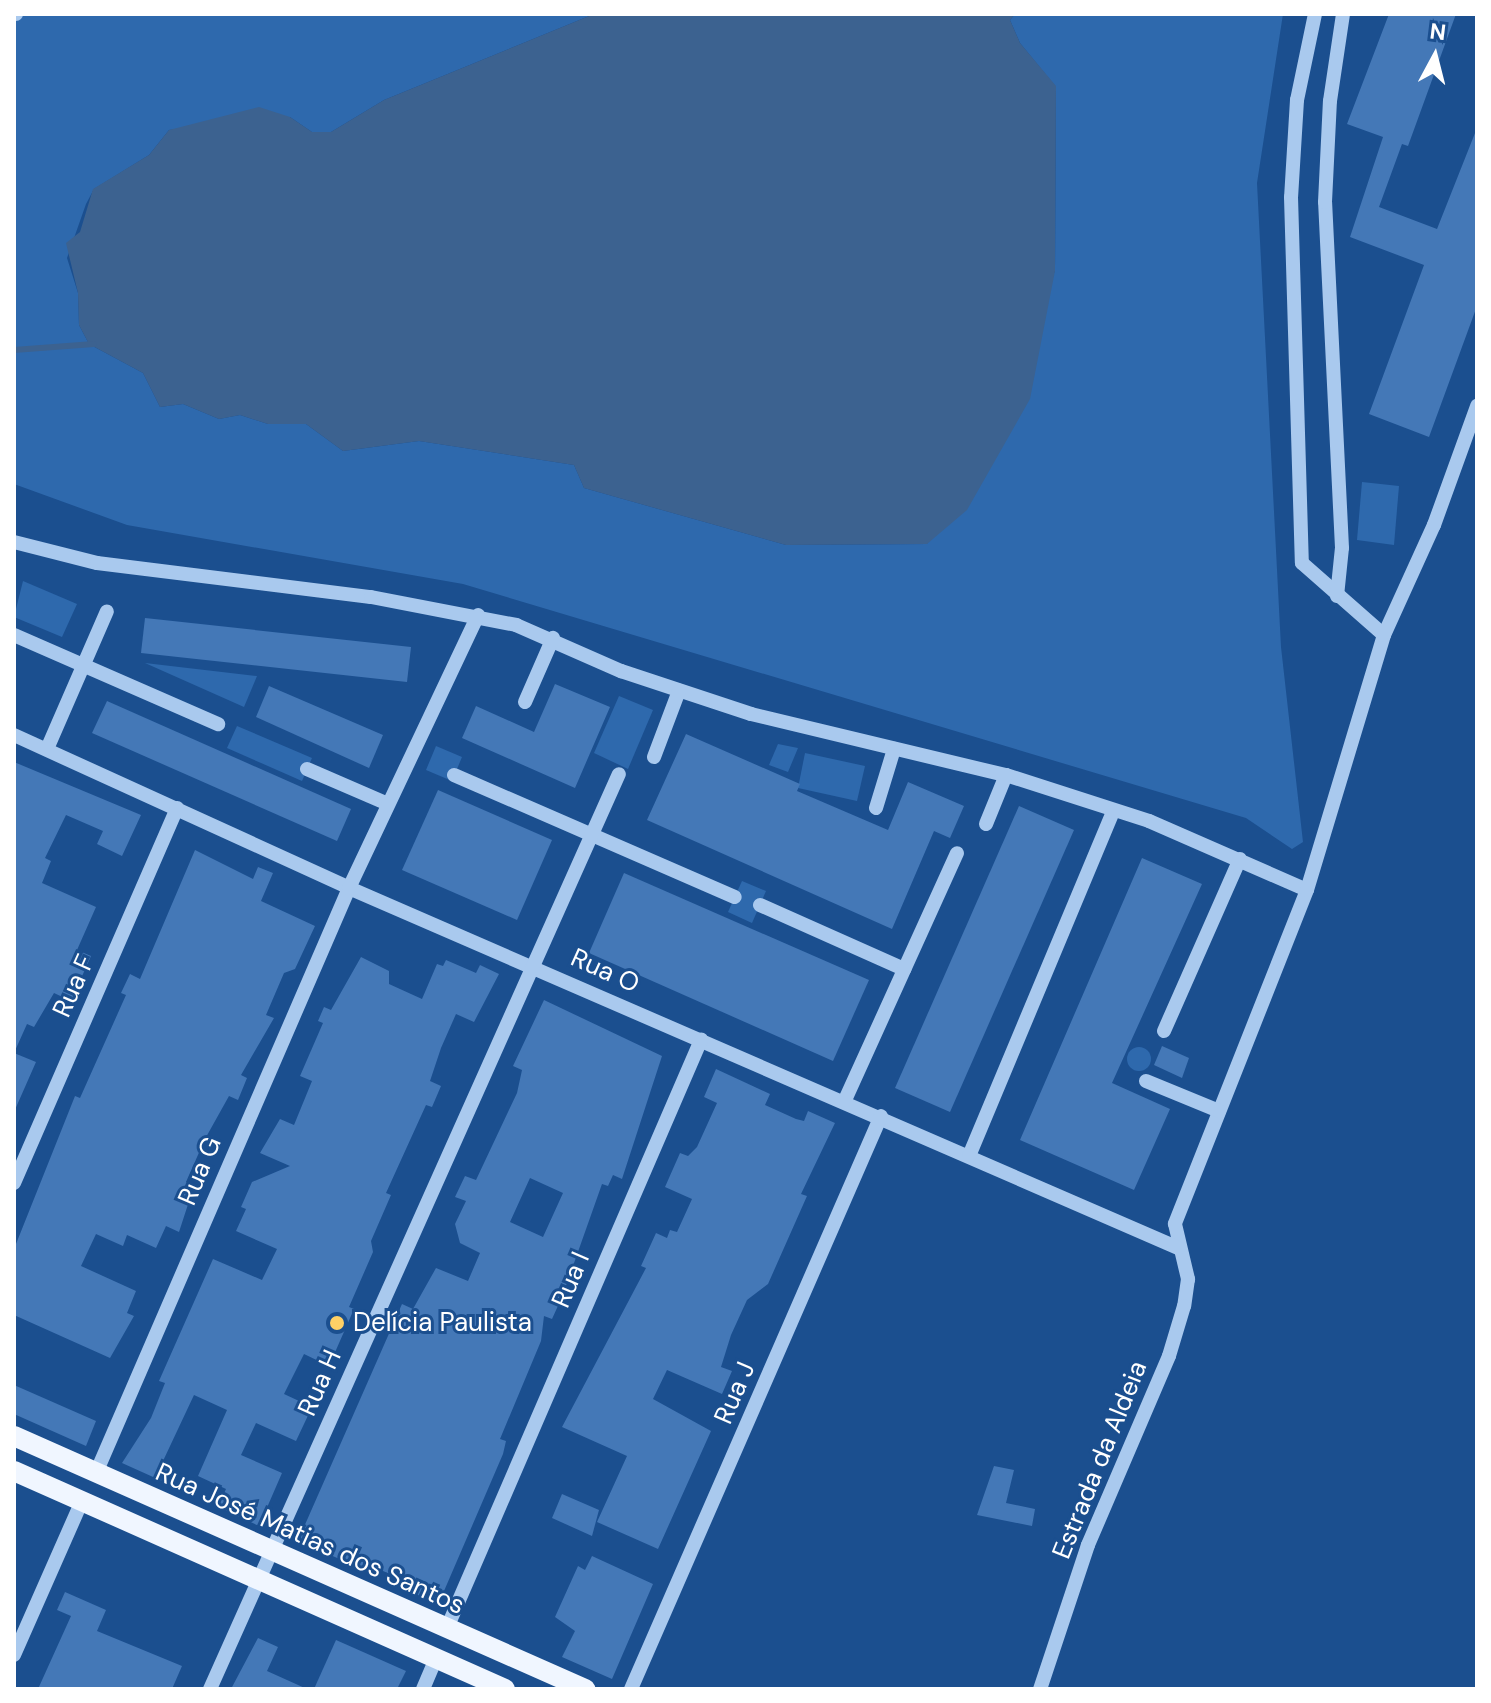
<!DOCTYPE html>
<meta charset="utf-8">
<style>
body{margin:0}
#map{position:relative;width:1491px;height:1703px;overflow:hidden;background:#1b4f8f;font-family:"DM Sans",sans-serif}
div>[style]{position:absolute}
.green>*{inset:0;background:#2e69ad}
.round{border-radius:50%}
.water>*{inset:0;background:#3c6290}
.stream>*{height:6px;margin:-3px;padding:0 3px;transform-origin:3px;border-radius:3px;background:#3c6290}
.building>*{inset:0;background:#4478b7}
.minor>*{height:14px;margin:-7px;padding:0 7px;transform-origin:7px;border-radius:7px;background:#a9c9ee}
.major>*{height:20px;margin:-10px;padding:0 10px;transform-origin:10px;border-radius:10px;background:#f0f6ff}
.dots>*{width:22px;height:22px;translate:-50% -50%;box-sizing:border-box;border:4px solid #1b4f8f;border-radius:50%}
span{translate:-50% -50%;white-space:nowrap;text-align:center;line-height:1.15;-webkit-text-stroke:6px #1b4f8f;paint-order:stroke}
.street-label{font-size:26px;color:#fff}
.poi-label{font-size:26px;color:#fff}
.left{translate:0 -50%;text-align:left}
.frame{position:absolute;inset:0;border:16px solid #fff;pointer-events:none}
.north{position:absolute;left:1395px;top:16px;width:80px;height:80px;-webkit-text-stroke:6px #1b4f8f;paint-order:stroke;rotate:7deg;font-size:22px;font-weight:700;line-height:32px;text-align:center;color:#fff}
.north::after{content:'';display:block;margin:auto;width:28px;height:36px;background:#fff;clip-path:polygon(50% 0,100% 100%,50% 72%,0 100%)}
</style>
<div id="map">
<div class="green">
<div style="clip-path:polygon(14px 14px,594px 14px,384px 100px,331px 132px,312px 132px,290px 117px,169px 130px,149px 155px,94px 189px,86px 204px,67px 258px,78px 293px,79px 325px,89px 344px,143px 373px,160px 407px,183px 404px,219px 419px,240px 415px,268px 424px,306px 424px,343px 451px,419px 441px,574px 465px,584px 488px,786px 545px,927px 544px,1055px 271px,1056px 87px,1020px 43px,1010px 20px,1015px 14px,1283px 14px,1257px 183px,1281px 647px,1303px 842px,1292px 849px,1246px 818px,463px 584px,127px 525px,14px 484px)"></div>
<div style="clip-path:polygon(1362px 482px,1399px 486px,1394px 545px,1357px 540px)"></div>
<div style="clip-path:polygon(23px 581px,77px 604px,62px 637px,14px 617px)"></div>
<div style="clip-path:polygon(145px 663px,257px 676px,244px 707px)"></div>
<div style="clip-path:polygon(619px 696px,653px 710px,628px 769px,594px 753px)"></div>
<div style="clip-path:polygon(237px 726px,312px 758px,302px 781px,227px 748px)"></div>
<div style="clip-path:polygon(778px 744px,798px 748px,788px 772px,769px 765px)"></div>
<div style="clip-path:polygon(436px 746px,462px 757px,452px 781px,426px 770px)"></div>
<div style="clip-path:polygon(805px 753px,865px 766px,857px 801px,798px 788px)"></div>
<div style="clip-path:polygon(742px 881px,766px 891px,752px 923px,728px 912px)"></div>
<div class="round" style="left:1127px;top:1047px;width:24px;height:24px"></div>
</div>
<div class="water">
<div style="clip-path:polygon(594px 14px,1015px 14px,1010px 20px,1020px 43px,1056px 86px,1055px 271px,1030px 399px,967px 510px,927px 544px,786px 545px,584px 488px,574px 465px,419px 441px,343px 451px,306px 424px,268px 424px,240px 415px,219px 419px,183px 404px,160px 407px,143px 373px,89px 344px,79px 325px,78px 293px,66px 243px,80px 232px,93px 189px,149px 155px,169px 130px,259px 107px,290px 117px,312px 132px,331px 132px,384px 100px)"></div>
</div>
<div class="stream">
<div style="left:14px;top:350px;width:80px;rotate:-4.3deg"></div>
</div>
<div class="building">
<div style="clip-path:polygon(1389px 14px,1456px 14px,1408px 146px,1402px 144px,1379px 207px,1437px 229px,1477px 128px,1477px 306px,1429px 437px,1369px 414px,1424px 265px,1350px 237px,1383px 137px,1347px 124px)"></div>
<div style="clip-path:polygon(145px 618px,411px 647px,407px 682px,141px 653px)"></div>
<div style="clip-path:polygon(555px 684px,610px 707px,575px 788px,462px 738px,476px 706px,534px 732px)"></div>
<div style="clip-path:polygon(269px 686px,383px 735px,369px 768px,256px 717px)"></div>
<div style="clip-path:polygon(107px 701px,351px 809px,337px 841px,92px 733px)"></div>
<div style="clip-path:polygon(686px 734px,800px 784px,797px 791px,888px 830px,908px 782px,964px 806px,950px 838px,934px 831px,892px 929px,647px 820px)"></div>
<div style="clip-path:polygon(14px 762px,141px 815px,122px 856px,97px 844px,103px 831px,66px 815px,45px 858px,51px 861px,42px 883px,96px 907px,77px 950px,91px 956px,71px 1001px,54px 993px,34px 1027px,27px 1024px,14px 1053px,36px 1062px,14px 1112px)"></div>
<div style="clip-path:polygon(438px 790px,552px 840px,517px 920px,402px 870px)"></div>
<div style="clip-path:polygon(1019px 806px,1074px 830px,950px 1112px,895px 1088px)"></div>
<div style="clip-path:polygon(195px 850px,253px 879px,258px 867px,273px 873px,261px 901px,315px 926px,295px 969px,284px 973px,266px 1015px,274px 1018px,241px 1075px,247px 1078px,238px 1100px,229px 1096px,205px 1139px,186px 1182px,194px 1186px,179px 1232px,166px 1226px,156px 1248px,127px 1235px,123px 1246px,96px 1234px,81px 1266px,136px 1291px,127px 1313px,134px 1316px,110px 1358px,14px 1315px,14px 1249px,75px 1096px,80px 1098px,126px 995px,121px 993px,130px 974px,140px 979px)"></div>
<div style="clip-path:polygon(1142px 858px,1202px 884px,1112px 1083px,1170px 1109px,1134px 1190px,1020px 1140px)"></div>
<div style="clip-path:polygon(624px 873px,869px 980px,833px 1061px,589px 953px)"></div>
<div style="clip-path:polygon(361px 957px,389px 971px,389px 984px,422px 999px,437px 964px,443px 966px,446px 960px,476px 973px,480px 965px,499px 974px,474px 1022px,456px 1014px,441px 1048px,430px 1081px,441px 1086px,432px 1107px,426px 1105px,386px 1193px,391px 1195px,371px 1241px,373px 1252px,349px 1307px,354px 1309px,329px 1366px,304px 1354px,284px 1394px,312px 1407px,296px 1441px,256px 1423px,241px 1455px,282px 1473px,259px 1526px,218px 1507px,226px 1489px,198px 1476px,227px 1410px,194px 1395px,163px 1461px,170px 1464px,162px 1481px,122px 1463px,151px 1418px,165px 1383px,159px 1381px,213px 1259px,262px 1280px,277px 1249px,236px 1231px,246px 1209px,241px 1207px,252px 1182px,290px 1166px,260px 1153px,280px 1119px,294px 1125px,312px 1081px,300px 1076px,323px 1023px,318px 1021px,324px 1007px,331px 1010px)"></div>
<div style="clip-path:polygon(evenodd,544px 1000px,662px 1056px,622px 1179px,613px 1175px,608px 1186px,602px 1184px,562px 1297px,552px 1319px,544px 1316px,541px 1341px,500px 1439px,506px 1441px,503px 1454px,438px 1605px,394px 1583px,397px 1577px,369px 1565px,367px 1571px,360px 1568px,303px 1543px,300px 1536px,402px 1304px,413px 1309px,436px 1268px,468px 1281px,480px 1253px,460px 1243px,455px 1224px,466px 1201px,455px 1197px,465px 1176px,476px 1180px,517px 1093px,522px 1070px,513px 1066px,544px 1000px,530px 1178px,563px 1193px,543px 1237px,510px 1222px,530px 1178px)"></div>
<div style="clip-path:polygon(1162px 1046px,1189px 1058px,1182px 1078px,1154px 1065px)"></div>
<div style="clip-path:polygon(716px 1069px,770px 1094px,765px 1105px,796px 1119px,804px 1121px,808px 1111px,835px 1123px,801px 1194px,807px 1196px,768px 1284px,747px 1300px,731px 1335px,721px 1367px,732px 1371px,722px 1394px,667px 1370px,653px 1399px,711px 1431px,658px 1549px,597px 1522px,627px 1456px,562px 1427px,646px 1268px,641px 1266px,656px 1233px,667px 1238px,670px 1230px,677px 1232px,692px 1199px,665px 1187px,680px 1153px,688px 1156px,697px 1147px,717px 1103px,704px 1097px)"></div>
<div style="clip-path:polygon(14px 1385px,96px 1421px,86px 1446px,14px 1414px)"></div>
<div style="clip-path:polygon(994px 1466px,1014px 1470px,1006px 1503px,1035px 1509px,1032px 1526px,977px 1515px)"></div>
<div style="clip-path:polygon(562px 1494px,599px 1510px,592px 1536px,552px 1518px)"></div>
<div style="clip-path:polygon(592px 1556px,653px 1584px,612px 1679px,562px 1657px,575px 1631px,555px 1617px,578px 1566px,585px 1570px)"></div>
<div style="clip-path:polygon(65px 1592px,106px 1610px,97px 1631px,182px 1666px,172px 1689px,38px 1689px,71px 1616px,57px 1610px)"></div>
<div style="clip-path:polygon(258px 1638px,278px 1647px,267px 1671px,307px 1689px,231px 1689px)"></div>
<div style="clip-path:polygon(336px 1640px,406px 1671px,397px 1689px,314px 1689px)"></div>
</div>
<div class="minor">
<div style="left:14px;top:14px;width:2px"></div>
<div style="left:1315px;top:14px;width:88px;rotate:101.8deg"></div>
<div style="left:1297px;top:100px;width:97px;rotate:93.5deg"></div>
<div style="left:1291px;top:197px;width:366px;rotate:88.3deg"></div>
<div style="left:1302px;top:563px;width:109px;rotate:41.3deg"></div>
<div style="left:14px;top:542px;width:86px;rotate:14.2deg"></div>
<div style="left:97px;top:563px;width:276px;rotate:7.1deg"></div>
<div style="left:371px;top:597px;width:148px;rotate:10.9deg"></div>
<div style="left:516px;top:625px;width:115px;rotate:23.7deg"></div>
<div style="left:621px;top:671px;width:137px;rotate:18.3deg"></div>
<div style="left:751px;top:714px;width:262px;rotate:13.5deg"></div>
<div style="left:1006px;top:775px;width:150px;rotate:17.8deg"></div>
<div style="left:1149px;top:821px;width:172px;rotate:23.6deg"></div>
<div style="left:1307px;top:890px;width:359px;rotate:111.6deg"></div>
<div style="left:1175px;top:1224px;width:57px;rotate:76.7deg"></div>
<div style="left:1188px;top:1279px;width:27px;rotate:98deg"></div>
<div style="left:1184px;top:1306px;width:52px;rotate:106.7deg"></div>
<div style="left:1169px;top:1356px;width:206px;rotate:113.2deg"></div>
<div style="left:1088px;top:1545px;width:152px;rotate:108.4deg"></div>
<div style="left:1337px;top:596px;width:48px;rotate:-84.1deg"></div>
<div style="left:1342px;top:548px;width:346px;rotate:-92.8deg"></div>
<div style="left:1325px;top:202px;width:101px;rotate:-87.2deg"></div>
<div style="left:1330px;top:101px;width:88px;rotate:-81.5deg"></div>
<div style="left:14px;top:635px;width:223px;rotate:23.6deg"></div>
<div style="left:525px;top:702px;width:70px;rotate:-66.4deg"></div>
<div style="left:14px;top:735px;width:368px;rotate:24.5deg"></div>
<div style="left:349px;top:888px;width:904px;rotate:23.47deg"></div>
<div style="left:47px;top:749px;width:150px;rotate:-66.5deg"></div>
<div style="left:654px;top:757px;width:71px;rotate:-69.3deg"></div>
<div style="left:307px;top:769px;width:88px;rotate:23.4deg"></div>
<div style="left:454px;top:775px;width:306px;rotate:23.5deg"></div>
<div style="left:876px;top:808px;width:62px;rotate:-73deg"></div>
<div style="left:986px;top:824px;width:53px;rotate:-67.8deg"></div>
<div style="left:1307px;top:890px;width:266px;rotate:-73.2deg"></div>
<div style="left:1384px;top:635px;width:121px;rotate:-65.6deg"></div>
<div style="left:1434px;top:525px;width:127px;rotate:-70.1deg"></div>
<div style="left:760px;top:905px;width:158px;rotate:24deg"></div>
<div style="left:1164px;top:1031px;width:188px;rotate:-66.2deg"></div>
<div style="left:1146px;top:1081px;width:79px;rotate:22.3deg"></div>
<div style="left:845px;top:1100px;width:271px;rotate:-65.6deg"></div>
<div style="left:969px;top:1156px;width:373px;rotate:-67.3deg"></div>
<div style="left:14px;top:1183px;width:409px;rotate:-66.5deg"></div>
<div style="left:96px;top:1473px;width:637px;rotate:-66.61deg"></div>
<div style="left:349px;top:888px;width:302px;rotate:-64.7deg"></div>
<div style="left:447px;top:1628px;width:641px;rotate:-66.64deg"></div>
<div style="left:14px;top:1655px;width:168px;rotate:-66.2deg"></div>
<div style="left:210px;top:1689px;width:1002px;rotate:-65.92deg"></div>
<div style="left:423px;top:1689px;width:33px;rotate:-67deg"></div>
<div style="left:631px;top:1689px;width:625px;rotate:-66.43deg"></div>
</div>
<div class="major">
<div style="left:14px;top:1436px;width:625px;rotate:23.9deg"></div>
<div style="left:14px;top:1471px;width:537px;rotate:23.94deg"></div>
</div>
<div class="dots">
<div style="left:337px;top:1323px;background:#ffd166"></div>
</div>
<div class="street-label">
<span style="left:605px;top:971px;rotate:24deg">Rua O</span>
<span style="left:74px;top:986px;rotate:-66deg">Rua F</span>
<span style="left:200px;top:1171px;rotate:-67deg">Rua G</span>
<span style="left:571px;top:1280px;rotate:-67deg">Rua I</span>
<span style="left:320px;top:1383px;rotate:-66deg">Rua H</span>
<span style="left:735px;top:1393px;rotate:-67deg">Rua J</span>
<span style="left:1100px;top:1460px;rotate:-68deg">Estrada da Aldeia</span>
<span style="left:310px;top:1539px;rotate:24deg">Rua José Matias dos Santos</span>
</div>
<div class="poi-label">
<span class="left" style="left:353px;top:1323px">Delícia Paulista</span>
</div>
<div class="frame"></div>
<div class="north">N</div>
</div>
